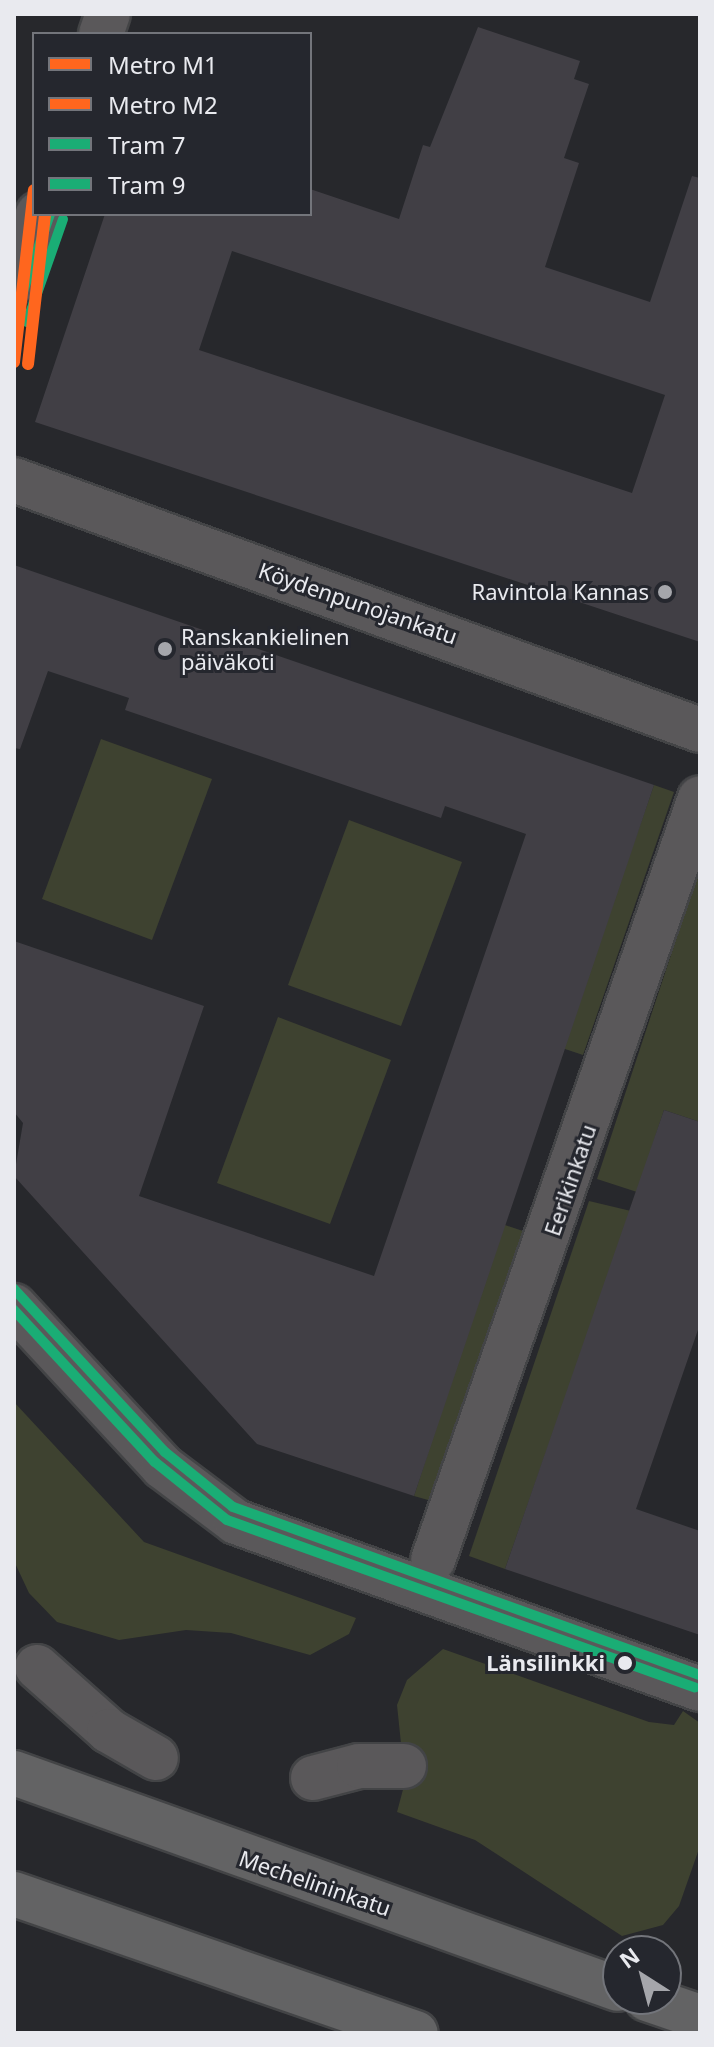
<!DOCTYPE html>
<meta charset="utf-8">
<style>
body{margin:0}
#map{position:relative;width:714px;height:2047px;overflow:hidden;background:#27282c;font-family:"Noto Sans",sans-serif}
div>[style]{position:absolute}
.green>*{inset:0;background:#3e4230}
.building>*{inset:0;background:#413f45}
.roads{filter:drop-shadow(2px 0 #434446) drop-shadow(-2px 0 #434446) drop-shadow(0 2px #434446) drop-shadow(0 -2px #434446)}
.minor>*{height:44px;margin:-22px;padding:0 22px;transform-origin:22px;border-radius:22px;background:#5a585a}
.major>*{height:44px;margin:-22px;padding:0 22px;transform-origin:22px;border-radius:22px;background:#636364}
.tram-1>*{height:10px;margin:-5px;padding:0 5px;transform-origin:5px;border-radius:5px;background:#1aad75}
.tram-2>*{height:10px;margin:-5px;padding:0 5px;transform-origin:5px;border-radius:5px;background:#1aad75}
.metro-1>*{height:12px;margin:-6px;padding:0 6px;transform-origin:6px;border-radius:6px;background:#ff661e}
.metro-2>*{height:12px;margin:-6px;padding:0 6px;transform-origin:6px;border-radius:6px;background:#ff661e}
.dots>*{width:22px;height:22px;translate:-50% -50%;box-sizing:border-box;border:4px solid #25272e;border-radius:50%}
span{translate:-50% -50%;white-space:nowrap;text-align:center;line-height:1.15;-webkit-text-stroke:6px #25272e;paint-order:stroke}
.poi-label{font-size:22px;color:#e9eaef}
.right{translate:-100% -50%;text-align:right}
.left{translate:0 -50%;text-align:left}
.street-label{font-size:22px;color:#e9eaef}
.stop-label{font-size:22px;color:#e9eaef;font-weight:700}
.frame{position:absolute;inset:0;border:16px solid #e9eaef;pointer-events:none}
.legend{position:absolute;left:32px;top:32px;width:280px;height:184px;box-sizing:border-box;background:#25272e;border:2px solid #73757b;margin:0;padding:10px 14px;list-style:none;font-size:24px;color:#e9eaef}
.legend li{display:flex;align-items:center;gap:16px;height:40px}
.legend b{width:40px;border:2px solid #73757b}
.north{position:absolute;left:602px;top:1935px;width:80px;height:80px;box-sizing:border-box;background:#25272e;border:2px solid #73757b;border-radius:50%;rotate:324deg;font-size:22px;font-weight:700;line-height:32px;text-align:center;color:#e9eaef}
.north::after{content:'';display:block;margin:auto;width:28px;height:36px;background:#a5a6ab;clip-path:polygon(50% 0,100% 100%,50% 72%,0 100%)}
</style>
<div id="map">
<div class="green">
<div style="clip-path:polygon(101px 739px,212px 779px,152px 940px,42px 899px)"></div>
<div style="clip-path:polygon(654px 785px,674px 792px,583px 1055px,562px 1048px)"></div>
<div style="clip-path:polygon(349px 820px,462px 862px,401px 1026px,288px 985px)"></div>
<div style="clip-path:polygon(700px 867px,700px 1122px,664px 1110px,637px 1192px,597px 1179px)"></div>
<div style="clip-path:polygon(278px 1017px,391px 1060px,330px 1224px,217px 1183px)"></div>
<div style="clip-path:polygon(589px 1201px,631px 1211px,505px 1569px,469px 1556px)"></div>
<div style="clip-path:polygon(502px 1224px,523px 1231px,435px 1502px,414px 1496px)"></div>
<div style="clip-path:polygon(14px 1402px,144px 1542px,356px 1618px,349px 1634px,310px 1655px,231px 1633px,186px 1630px,119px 1640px,57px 1622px,29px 1593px,14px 1561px)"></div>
<div style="clip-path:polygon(443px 1649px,649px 1722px,674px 1725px,683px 1711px,700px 1723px,700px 1846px,679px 1906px,663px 1925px,622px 1936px,475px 1840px,397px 1812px,405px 1782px,397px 1705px,407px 1680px)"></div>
</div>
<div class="building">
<div style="clip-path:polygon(evenodd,478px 27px,580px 61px,574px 79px,589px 84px,564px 158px,579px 163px,545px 267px,650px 302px,692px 176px,700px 178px,700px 642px,35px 422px,105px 214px,310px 214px,310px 189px,399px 219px,423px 145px,430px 147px,478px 27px,232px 251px,665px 395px,632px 493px,199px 350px,232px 251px)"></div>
<div style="clip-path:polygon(14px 565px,654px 785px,414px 1496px,257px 1444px,14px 1176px,23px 1123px,14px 1112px,14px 941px,204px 1006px,139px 1196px,374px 1276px,526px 834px,445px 806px,441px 818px,125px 710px,129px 698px,48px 671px,20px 749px,14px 748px)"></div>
<div style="clip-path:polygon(664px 1110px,700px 1122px,700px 1324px,636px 1509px,700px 1531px,700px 1635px,505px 1569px)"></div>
</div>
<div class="roads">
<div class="minor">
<div style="left:101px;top:34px;width:21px;rotate:-71deg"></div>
<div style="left:14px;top:283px;width:73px;rotate:-70.8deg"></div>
<div style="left:14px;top:480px;width:730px;rotate:20.02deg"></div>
<div style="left:14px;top:1306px;width:219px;rotate:47.2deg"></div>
<div style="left:163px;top:1467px;width:91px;rotate:37deg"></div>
<div style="left:236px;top:1522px;width:493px;rotate:19.8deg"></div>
<div style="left:433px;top:1560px;width:807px;rotate:-70.69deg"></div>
<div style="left:37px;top:1667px;width:96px;rotate:41.6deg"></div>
<div style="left:109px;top:1731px;width:54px;rotate:29.9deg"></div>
<div style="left:313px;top:1778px;width:48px;rotate:-14.6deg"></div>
<div style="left:359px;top:1766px;width:45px"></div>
</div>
<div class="major">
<div style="left:14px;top:1773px;width:641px;rotate:19.68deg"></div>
<div style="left:14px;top:1894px;width:425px;rotate:19.1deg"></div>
<div style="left:647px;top:1999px;width:56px;rotate:18.8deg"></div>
</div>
</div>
<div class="tram-1">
<div style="left:14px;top:317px;width:109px;rotate:-70.7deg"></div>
<div style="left:14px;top:1289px;width:222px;rotate:47.2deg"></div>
<div style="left:165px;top:1452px;width:87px;rotate:39deg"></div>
<div style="left:233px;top:1507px;width:496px;rotate:19.8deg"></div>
</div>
<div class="tram-2">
<div style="left:27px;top:322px;width:109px;rotate:-70.7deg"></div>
<div style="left:14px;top:1310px;width:207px;rotate:47.2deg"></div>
<div style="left:155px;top:1462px;width:92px;rotate:38.9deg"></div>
<div style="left:227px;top:1520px;width:497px;rotate:19.7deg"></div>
</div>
<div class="metro-1">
<div style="left:14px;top:362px;width:173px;rotate:-83.4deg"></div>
</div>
<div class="metro-2">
<div style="left:28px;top:364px;width:151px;rotate:-83.5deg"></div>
</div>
<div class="dots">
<div style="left:665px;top:592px;background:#a5a6ab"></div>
<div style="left:165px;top:649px;background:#a5a6ab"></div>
<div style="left:625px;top:1663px;background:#e9eaef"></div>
</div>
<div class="poi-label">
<span class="right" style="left:649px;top:592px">Ravintola Kannas</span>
<span class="left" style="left:181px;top:649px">Ranskankielinen<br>päiväkoti</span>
</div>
<div class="street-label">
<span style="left:358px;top:603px;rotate:19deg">Köydenpunojankatu</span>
<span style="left:570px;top:1180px;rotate:-71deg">Eerikinkatu</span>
<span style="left:315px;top:1883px;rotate:19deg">Mechelininkatu</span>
</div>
<div class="stop-label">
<span class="right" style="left:605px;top:1663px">Länsilinkki</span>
</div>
<div class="frame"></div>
<ul class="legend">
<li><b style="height:10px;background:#ff661e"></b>Metro M1</li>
<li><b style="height:10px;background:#ff661e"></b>Metro M2</li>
<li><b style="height:10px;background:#1aad75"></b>Tram 7</li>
<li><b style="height:10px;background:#1aad75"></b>Tram 9</li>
</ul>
<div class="north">N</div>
</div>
